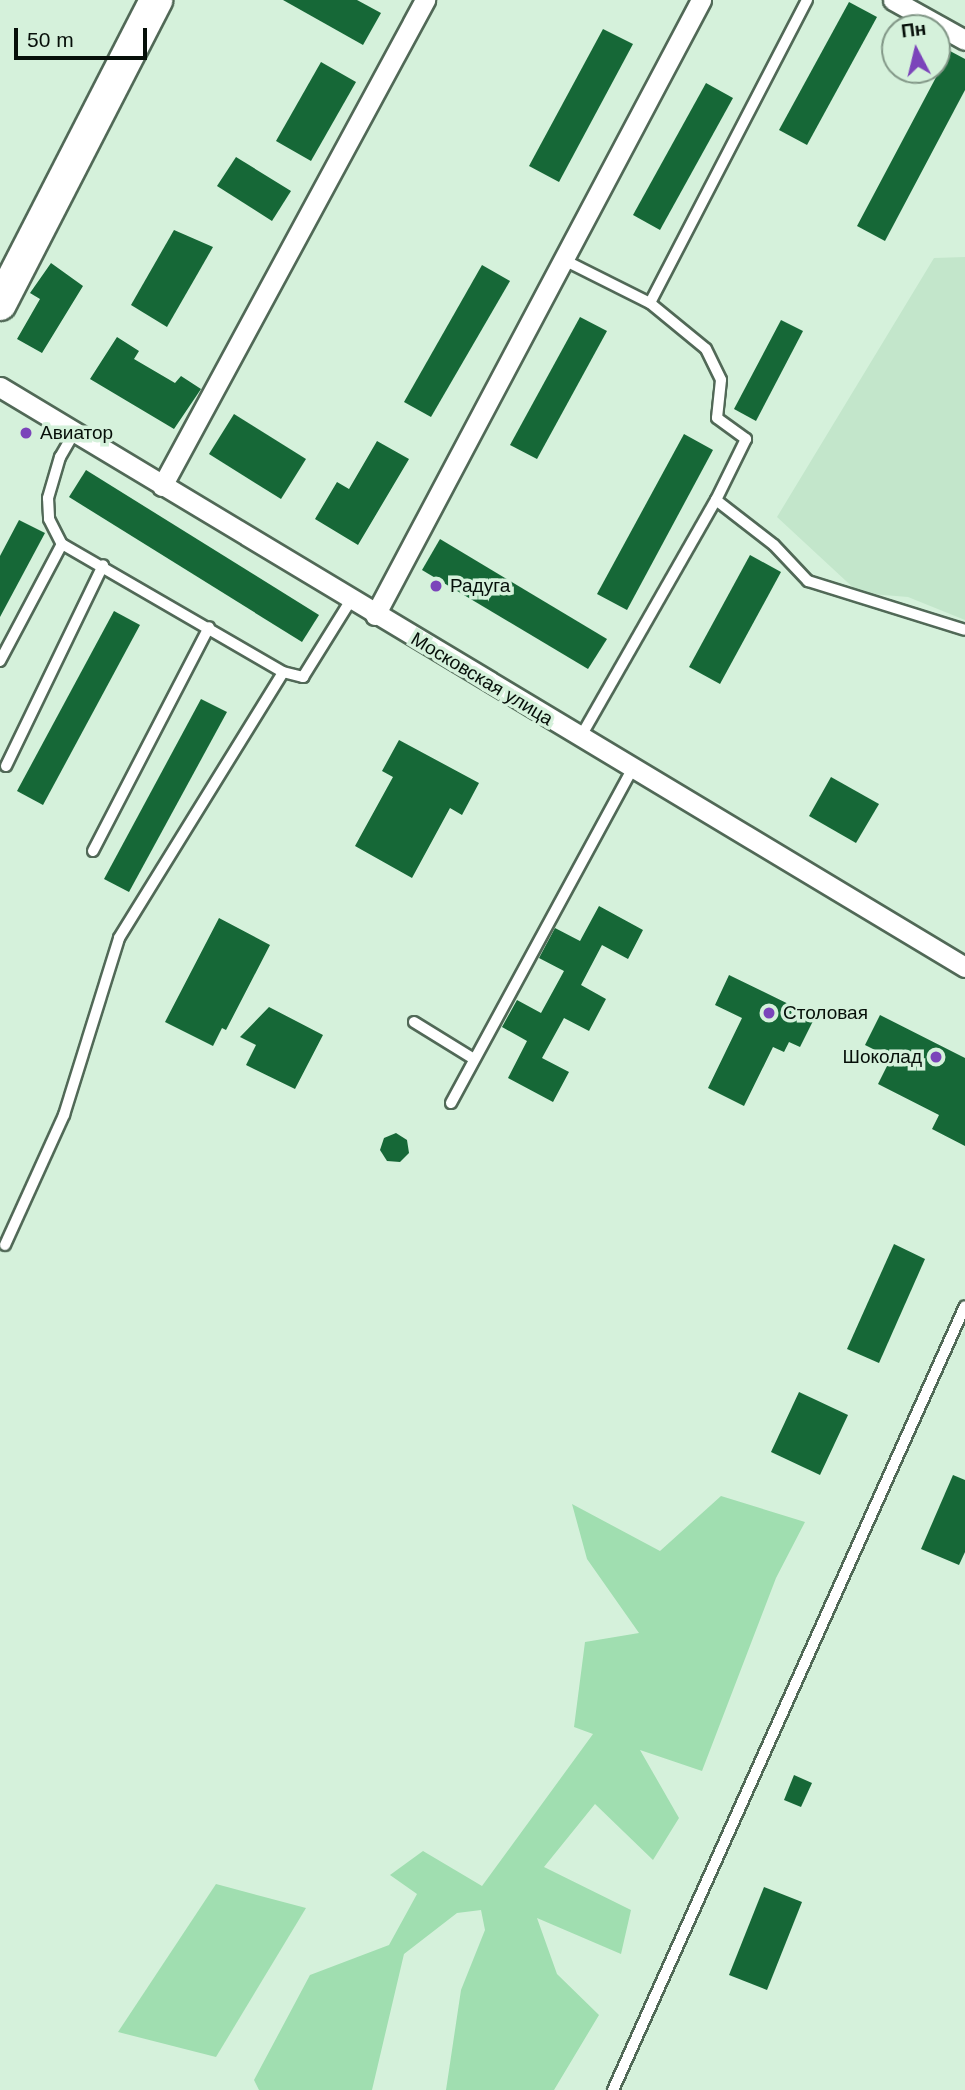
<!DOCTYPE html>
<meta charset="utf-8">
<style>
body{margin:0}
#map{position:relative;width:965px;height:2090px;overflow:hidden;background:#d5f1db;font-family:Arial,sans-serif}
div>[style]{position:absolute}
.built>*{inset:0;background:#c3e6cb}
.green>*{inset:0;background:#a0deb0}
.building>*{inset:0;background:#166837}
.roads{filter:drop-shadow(2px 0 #516957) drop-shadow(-2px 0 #516957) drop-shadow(0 2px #516957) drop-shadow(0 -2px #516957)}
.service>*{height:10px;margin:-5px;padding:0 5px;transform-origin:5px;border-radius:5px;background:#fff}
.minor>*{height:19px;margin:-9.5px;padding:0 9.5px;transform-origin:9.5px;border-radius:9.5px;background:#fff}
.trunk>*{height:32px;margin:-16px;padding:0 16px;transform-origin:16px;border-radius:16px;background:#fff}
.dots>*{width:19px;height:19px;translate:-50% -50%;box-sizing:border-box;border:4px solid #d5f1db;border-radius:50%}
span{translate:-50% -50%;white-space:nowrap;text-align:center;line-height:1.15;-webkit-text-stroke:7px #d5f1db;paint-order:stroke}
.poi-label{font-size:19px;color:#060f09}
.left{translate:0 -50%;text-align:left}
.right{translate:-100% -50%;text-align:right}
.street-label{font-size:19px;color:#060f09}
.north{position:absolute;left:881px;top:14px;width:70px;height:70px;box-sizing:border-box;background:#d5f1db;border:2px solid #829787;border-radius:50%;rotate:353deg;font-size:19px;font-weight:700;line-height:28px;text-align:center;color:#060f09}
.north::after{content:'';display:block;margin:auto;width:24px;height:32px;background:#7b44ba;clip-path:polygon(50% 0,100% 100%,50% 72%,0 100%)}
.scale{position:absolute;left:14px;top:28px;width:133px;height:32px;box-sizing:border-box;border:4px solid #060f09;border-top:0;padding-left:9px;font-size:21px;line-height:24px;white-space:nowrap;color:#060f09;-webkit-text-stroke:5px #d5f1db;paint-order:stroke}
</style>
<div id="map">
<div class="built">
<div style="clip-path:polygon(965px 257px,965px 620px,908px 597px,859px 593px,777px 517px,934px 258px)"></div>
</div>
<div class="green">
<div style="clip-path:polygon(721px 1496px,805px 1522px,776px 1578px,702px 1771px,640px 1750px,679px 1818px,653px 1860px,595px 1804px,544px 1867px,631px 1910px,621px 1954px,537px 1918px,557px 1974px,599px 2015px,554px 2090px,446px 2090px,461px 1990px,485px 1930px,481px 1910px,457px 1913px,404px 1954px,372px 2090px,259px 2090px,254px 2080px,310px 1975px,389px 1945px,417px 1894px,390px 1875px,423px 1851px,482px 1886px,593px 1734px,574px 1727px,585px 1642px,639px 1633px,587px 1559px,572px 1504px,660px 1551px)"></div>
<div style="clip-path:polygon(216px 1884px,306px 1908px,216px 2057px,118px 2032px)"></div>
</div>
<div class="building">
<div style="clip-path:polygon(283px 0,357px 0,381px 13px,363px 45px)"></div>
<div style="clip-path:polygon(849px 2px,877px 17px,807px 145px,779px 130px)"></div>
<div style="clip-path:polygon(603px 29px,633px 44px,559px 182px,529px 166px)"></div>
<div style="clip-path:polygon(950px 51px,965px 59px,965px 90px,885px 241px,857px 226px)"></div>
<div style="clip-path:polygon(321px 62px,356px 82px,311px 161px,276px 141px)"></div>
<div style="clip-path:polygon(706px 83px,733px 98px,660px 230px,633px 215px)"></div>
<div style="clip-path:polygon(236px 157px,291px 191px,272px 221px,217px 186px)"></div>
<div style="clip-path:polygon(174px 230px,213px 247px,167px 327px,131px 305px)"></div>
<div style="clip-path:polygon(51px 263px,83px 286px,42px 353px,17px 339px,40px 299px,30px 293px)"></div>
<div style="clip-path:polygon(482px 265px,510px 281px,431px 417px,404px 402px)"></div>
<div style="clip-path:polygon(580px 317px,607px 331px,537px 459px,510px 445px)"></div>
<div style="clip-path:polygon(781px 320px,803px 331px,756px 421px,734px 409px)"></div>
<div style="clip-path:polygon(117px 337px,139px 351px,134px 359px,175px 383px,181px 376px,201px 389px,174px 429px,90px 379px)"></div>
<div style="clip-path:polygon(234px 414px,306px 459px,281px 499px,209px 454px)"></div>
<div style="clip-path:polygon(684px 434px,713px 450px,627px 610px,597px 594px)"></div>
<div style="clip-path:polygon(377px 441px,409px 459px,358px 545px,315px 519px,337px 482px,349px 489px)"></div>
<div style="clip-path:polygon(86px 470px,319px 615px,302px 642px,69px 497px)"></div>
<div style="clip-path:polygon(19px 520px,45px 533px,0 617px,0 556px)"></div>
<div style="clip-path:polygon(440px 539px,607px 639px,588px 669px,422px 570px)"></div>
<div style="clip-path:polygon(750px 555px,781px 572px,720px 684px,689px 667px)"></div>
<div style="clip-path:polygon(114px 611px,140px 625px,43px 805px,17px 791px)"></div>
<div style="clip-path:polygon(201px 699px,227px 712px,129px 892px,104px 879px)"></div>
<div style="clip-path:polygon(399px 740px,479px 783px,462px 815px,450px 808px,412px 878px,355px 846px,393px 777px,382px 771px)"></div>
<div style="clip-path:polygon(831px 777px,879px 804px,856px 843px,809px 816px)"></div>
<div style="clip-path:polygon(599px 906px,643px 930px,628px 959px,602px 945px,581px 985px,606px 999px,589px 1031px,564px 1018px,542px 1058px,569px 1072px,553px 1102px,508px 1078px,527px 1041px,502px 1027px,517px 1000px,541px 1013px,564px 971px,539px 958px,555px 928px,580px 941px)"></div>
<div style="clip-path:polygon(219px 918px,270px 945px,226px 1030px,222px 1028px,213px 1046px,165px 1022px)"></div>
<div style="clip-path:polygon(729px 975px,815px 1017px,800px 1047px,789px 1042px,784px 1052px,773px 1047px,744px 1106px,708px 1088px,742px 1018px,715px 1005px)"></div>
<div style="clip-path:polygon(269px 1007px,323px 1035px,295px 1089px,246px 1065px,256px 1045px,240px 1037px)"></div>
<div style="clip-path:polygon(880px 1015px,965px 1058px,965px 1146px,932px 1129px,939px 1115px,878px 1084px,891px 1058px,865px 1045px)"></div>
<div style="clip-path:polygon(396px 1133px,407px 1140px,409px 1153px,400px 1162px,387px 1161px,380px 1150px,384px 1138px)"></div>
<div style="clip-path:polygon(894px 1244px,925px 1259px,879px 1363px,847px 1349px)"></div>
<div style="clip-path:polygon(799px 1392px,848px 1415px,820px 1475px,771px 1452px)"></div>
<div style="clip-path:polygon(953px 1475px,965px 1480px,965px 1552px,959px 1565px,921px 1549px)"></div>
<div style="clip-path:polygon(794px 1775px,812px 1783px,801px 1807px,784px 1800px)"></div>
<div style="clip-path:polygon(764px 1887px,802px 1902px,767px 1990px,729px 1975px)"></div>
</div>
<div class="roads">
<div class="service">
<div style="left:807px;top:0;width:341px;rotate:117.4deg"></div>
<div style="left:650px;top:303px;width:72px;rotate:39.4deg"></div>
<div style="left:706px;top:349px;width:34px;rotate:64deg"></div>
<div style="left:721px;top:380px;width:38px;rotate:96deg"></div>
<div style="left:717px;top:418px;width:36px;rotate:36deg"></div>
<div style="left:746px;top:439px;width:68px;rotate:116.2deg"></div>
<div style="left:716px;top:500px;width:73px;rotate:37.8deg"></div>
<div style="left:774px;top:545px;width:50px;rotate:46.6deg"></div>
<div style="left:808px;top:581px;width:164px;rotate:17.3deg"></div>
<div style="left:564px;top:260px;width:96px;rotate:26.6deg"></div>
<div style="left:74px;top:433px;width:28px;rotate:120deg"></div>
<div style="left:60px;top:457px;width:43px;rotate:106.3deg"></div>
<div style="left:48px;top:498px;width:21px;rotate:87deg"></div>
<div style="left:49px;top:519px;width:28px;rotate:63deg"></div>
<div style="left:62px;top:544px;width:255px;rotate:30.1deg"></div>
<div style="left:283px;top:672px;width:21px;rotate:14deg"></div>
<div style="left:303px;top:677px;width:91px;rotate:-58.1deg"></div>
<div style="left:0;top:661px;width:132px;rotate:-62.1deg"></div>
<div style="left:580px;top:738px;width:274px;rotate:-60.3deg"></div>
<div style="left:6px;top:766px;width:223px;rotate:-64.2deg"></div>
<div style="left:93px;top:851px;width:252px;rotate:-62.6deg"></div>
<div style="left:414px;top:1022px;width:70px;rotate:31.7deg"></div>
<div style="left:451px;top:1103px;width:379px;rotate:-61.5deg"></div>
<div style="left:5px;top:1245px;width:143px;rotate:-65.6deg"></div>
<div style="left:64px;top:1115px;width:185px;rotate:-72.7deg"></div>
<div style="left:119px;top:938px;width:312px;rotate:-58.3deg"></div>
<div style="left:613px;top:2090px;width:859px;rotate:-65.82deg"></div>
</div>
<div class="minor">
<div style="left:893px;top:0;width:82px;rotate:29.1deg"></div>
<div style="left:0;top:387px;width:1126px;rotate:31.01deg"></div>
<div style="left:162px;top:486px;width:553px;rotate:-61.58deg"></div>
<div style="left:375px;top:615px;width:696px;rotate:-62.07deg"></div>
</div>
<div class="trunk">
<div style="left:0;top:304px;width:342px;rotate:-62.8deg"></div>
</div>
</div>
<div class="dots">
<div style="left:26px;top:433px;background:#7b44ba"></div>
<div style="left:436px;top:586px;background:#7b44ba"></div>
<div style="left:769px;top:1013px;background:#7b44ba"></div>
<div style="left:936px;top:1057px;background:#7b44ba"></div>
</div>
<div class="poi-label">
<span class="left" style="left:40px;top:433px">Авиатор</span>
<span class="left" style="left:450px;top:586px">Радуга</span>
<span class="left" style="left:783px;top:1013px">Столовая</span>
<span class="right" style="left:922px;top:1057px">Шоколад</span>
</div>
<div class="street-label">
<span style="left:482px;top:679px;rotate:31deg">Московская улица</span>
</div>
<div class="north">Пн</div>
<div class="scale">50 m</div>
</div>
